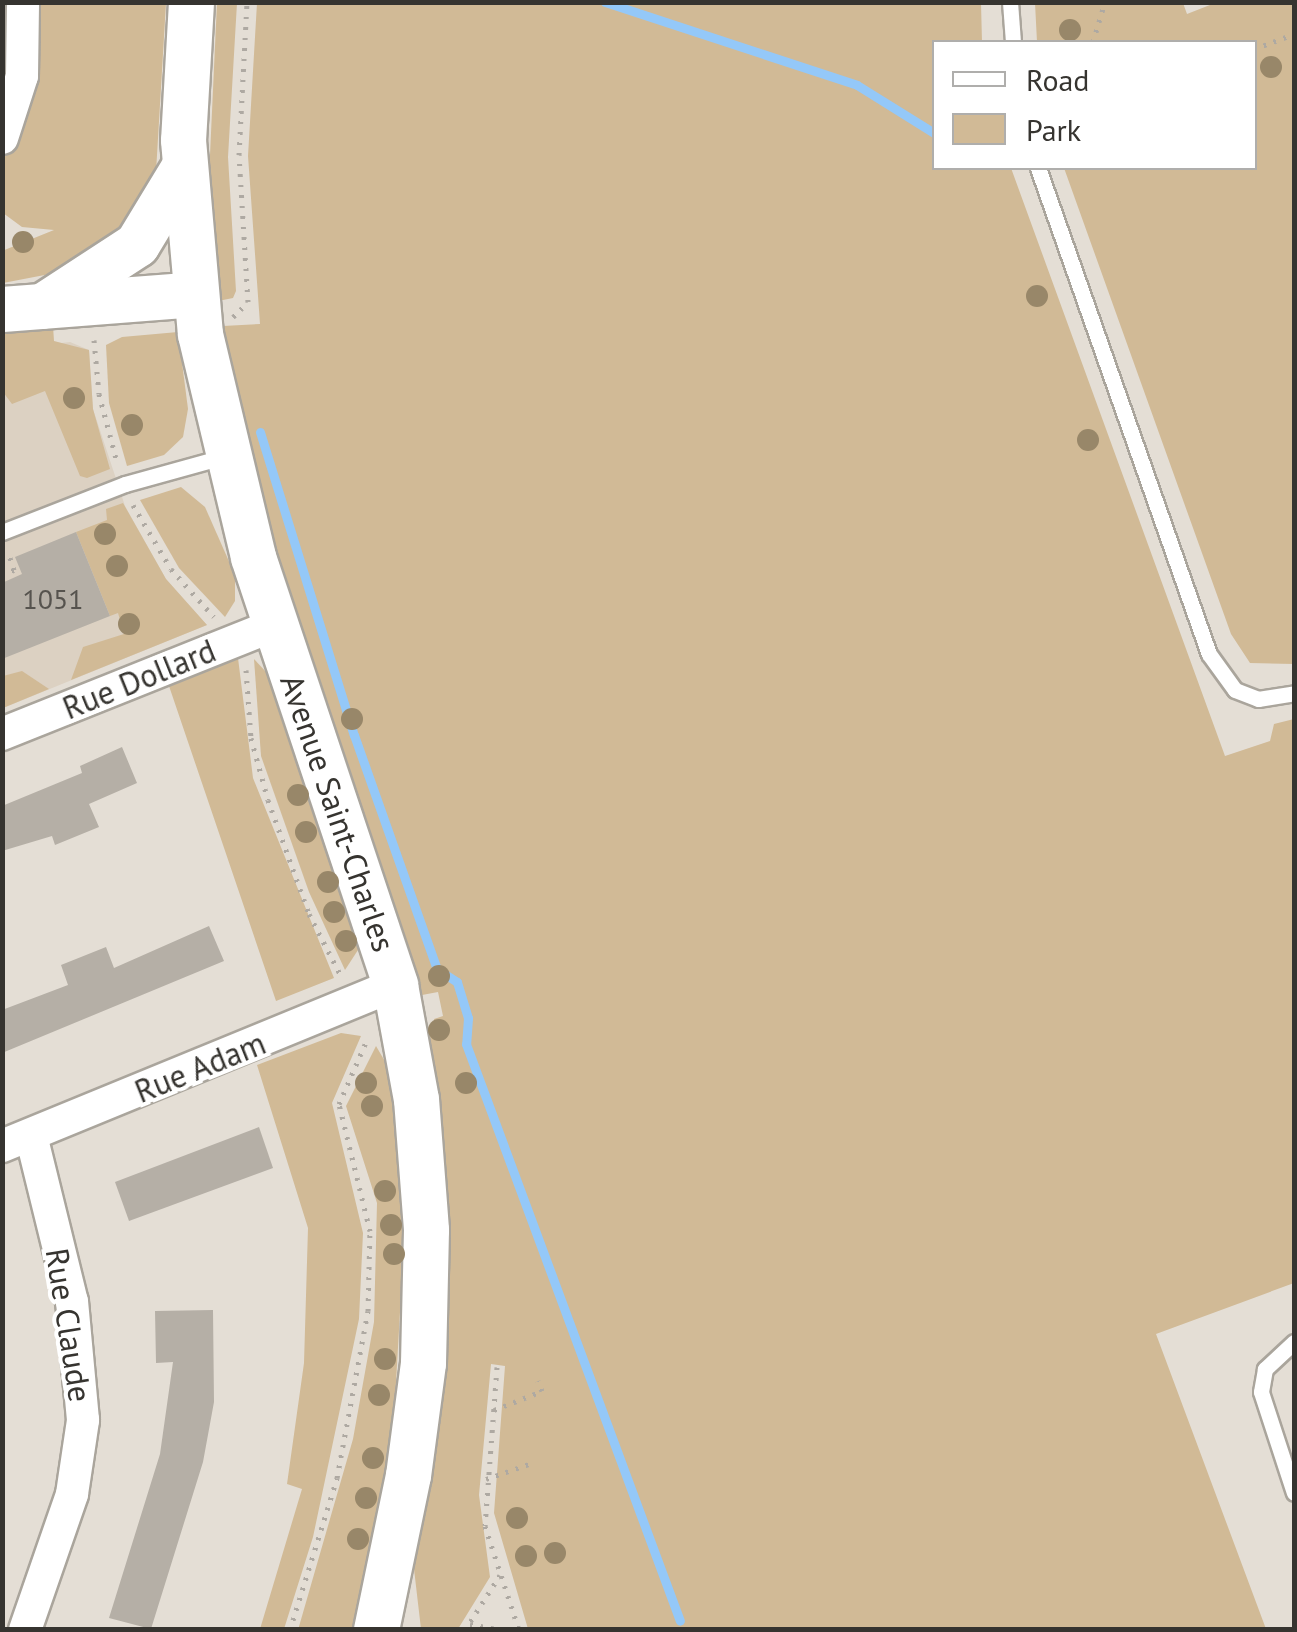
<!DOCTYPE html>
<style>
body{margin:0}
#map{position:relative;width:1297px;height:1632px;overflow:hidden;background:#e4ded5;font-family:"PT Sans",sans-serif}
div>[style]{position:absolute}
.built>*{inset:0;background:#dcd1c2}
.green>*{inset:0;background:#d1ba96}
.stream>*{height:9px;margin:-4.5px;padding:0 4.5px;transform-origin:4.5px;border-radius:4.5px;background:#94c8f8}
.building>*{inset:0;background:#b5afa6}
.path>*{height:5px;margin-top:-2.5px;transform-origin:0;background:repeating-linear-gradient(90deg,#aea9a2 0 2.5px,transparent 0 10.5px)}
.roads{filter:drop-shadow(2px 0 #aaa59c) drop-shadow(-2px 0 #aaa59c) drop-shadow(0 2px #aaa59c) drop-shadow(0 -2px #aaa59c)}
.lane>*{height:15px;margin:-7.5px;padding:0 7.5px;transform-origin:7.5px;border-radius:7.5px;background:#fff}
.street>*{height:32px;margin:-16px;padding:0 16px;transform-origin:16px;border-radius:16px;background:#fff}
.secondary>*{height:45px;margin:-22.5px;padding:0 22.5px;transform-origin:22.5px;border-radius:22.5px;background:#fff}
.trees>*{width:22px;height:22px;margin:-11px;border-radius:50%;background:#988769}
span{translate:-50% -50%;white-space:nowrap;text-align:center;line-height:1.15;-webkit-text-stroke:8px #fff;paint-order:stroke}
.number-label{font-size:28px;color:#56534e}
.number-label span{-webkit-text-stroke-width:0}
.street-label{font-size:32px;color:#363430}
.frame{position:absolute;inset:0;border:5px solid #363430;pointer-events:none}
.legend{position:absolute;left:932px;top:40px;width:325px;height:130px;box-sizing:border-box;background:#fff;border:2px solid #afaeac;margin:0;padding:12px 18px;list-style:none;font-size:30px;color:#363430}
.legend li{display:flex;align-items:center;gap:20px;height:50px}
.legend b{width:50px;border:2px solid #afaeac}
</style>
<div id="map">
<div class="built">
<div style="clip-path:polygon(3px 329px,44px 345px,70px 342px,89px 350px,93px 409px,125px 506px,166px 579px,207px 625px,3px 708px)"></div>
</div>
<div class="green">
<div style="clip-path:polygon(39px 3px,166px 3px,156px 172px,130px 225px,55px 273px,3px 283px,2px 251px,54px 230px,22px 227px,3px 213px,3px 160px,25px 121px,34px 82px)"></div>
<div style="clip-path:polygon(217px 3px,237px 3px,228px 157px,236px 291px,233px 298px,218px 301px,208px 198px)"></div>
<div style="clip-path:polygon(257px 3px,981px 3px,982px 42px,934px 42px,934px 168px,1011px 168px,1225px 756px,1270px 741px,1274px 724px,1294px 719px,1294px 1283px,1156px 1334px,1266px 1629px,528px 1629px,494px 1513px,505px 1366px,491px 1364px,479px 1495px,490px 1577px,458px 1629px,421px 1629px,414px 1569px,441px 1402px,448px 1284px,429px 1033px,435px 1032px,434px 1019px,443px 1016px,438px 992px,422px 995px,291px 612px,233px 383px,223px 326px,260px 324px,248px 156px)"></div>
<div style="clip-path:polygon(1035px 3px,1183px 3px,1187px 14px,1215px 3px,1294px 3px,1294px 664px,1250px 663px,1231px 634px,1064px 168px,1254px 168px,1254px 42px,1037px 42px)"></div>
<div style="clip-path:polygon(53px 326px,54px 341px,89px 350px,93px 409px,110px 469px,87px 478px,80px 476px,45px 391px,12px 404px,3px 392px,3px 329px)"></div>
<div style="clip-path:polygon(178px 332px,188px 409px,183px 437px,164px 455px,127px 466px,109px 403px,106px 345px,122px 337px)"></div>
<div style="clip-path:polygon(181px 487px,205px 507px,235px 575px,235px 601px,225px 617px,179px 568px,140px 500px)"></div>
<div style="clip-path:polygon(123px 503px,166px 579px,207px 625px,71px 680px,83px 647px,124px 634px,118px 613px,110px 616px,76px 532px,107px 520px,106px 509px)"></div>
<div style="clip-path:polygon(238px 658px,253px 778px,334px 978px,276px 1001px,169px 686px)"></div>
<div style="clip-path:polygon(254px 659px,267px 673px,356px 928px,358px 950px,345px 970px,309px 892px,261px 756px)"></div>
<div style="clip-path:polygon(22px 671px,49px 689px,3px 708px,3px 676px)"></div>
<div style="clip-path:polygon(341px 1033px,361px 1036px,332px 1103px,363px 1233px,359px 1319px,313px 1537px,284px 1629px,260px 1629px,302px 1489px,287px 1484px,304px 1363px,308px 1228px,257px 1065px)"></div>
<div style="clip-path:polygon(376px 1046px,390px 1070px,404px 1242px,393px 1435px,353px 1629px,298px 1630px,353px 1439px,374px 1322px,377px 1203px,346px 1106px)"></div>
</div>
<div class="stream">
<div style="left:605px;top:2px;width:265px;rotate:18.2deg"></div>
<div style="left:857px;top:85px;width:91px;rotate:31.9deg"></div>
<div style="left:260px;top:432px;width:317px;rotate:72.8deg"></div>
<div style="left:354px;top:735px;width:248px;rotate:70.5deg"></div>
<div style="left:437px;top:969px;width:24px;rotate:33deg"></div>
<div style="left:457px;top:982px;width:38px;rotate:73deg"></div>
<div style="left:468px;top:1018px;width:26px;rotate:94deg"></div>
<div style="left:466px;top:1044px;width:615px;rotate:69.65deg"></div>
</div>
<div class="building">
<div style="clip-path:polygon(76px 532px,110px 616px,2px 659px,2px 583px,22px 574px,15px 557px)"></div>
<div style="clip-path:polygon(122px 747px,137px 783px,89px 804px,99px 827px,55px 845px,52px 836px,2px 851px,2px 806px,82px 773px,80px 766px)"></div>
<div style="clip-path:polygon(209px 926px,224px 961px,2px 1053px,2px 1010px,68px 985px,61px 965px,106px 947px,114px 968px)"></div>
<div style="clip-path:polygon(259px 1127px,273px 1168px,129px 1221px,115px 1182px)"></div>
<div style="clip-path:polygon(213px 1310px,214px 1402px,203px 1462px,151px 1629px,109px 1618px,160px 1454px,173px 1362px,156px 1363px,155px 1311px)"></div>
</div>
<div class="path">
<div style="left:1093px;top:42px;width:42px;rotate:-73.3deg"></div>
<div style="left:1254px;top:49px;width:43px;rotate:-20.6deg"></div>
<div style="left:233px;top:317px;width:21px;rotate:-45deg"></div>
<div style="left:248px;top:302px;width:147px;rotate:-93.5deg"></div>
<div style="left:239px;top:155px;width:153px;rotate:-87deg"></div>
<div style="left:94px;top:340px;width:54px;rotate:84.7deg"></div>
<div style="left:99px;top:394px;width:70px;rotate:75.2deg"></div>
<div style="left:133px;top:505px;width:74px;rotate:59.3deg"></div>
<div style="left:171px;top:569px;width:64px;rotate:48.1deg"></div>
<div style="left:2px;top:575px;width:13px;rotate:-23deg"></div>
<div style="left:14px;top:570px;width:19px;rotate:-108deg"></div>
<div style="left:246px;top:670px;width:68px;rotate:85.8deg"></div>
<div style="left:251px;top:738px;width:64px;rotate:74.7deg"></div>
<div style="left:268px;top:800px;width:121px;rotate:70.2deg"></div>
<div style="left:309px;top:914px;width:70px;rotate:62.7deg"></div>
<div style="left:497px;top:1367px;width:159px;rotate:94.3deg"></div>
<div style="left:485px;top:1526px;width:109px;rotate:71.9deg"></div>
<div style="left:494px;top:1410px;width:52px;rotate:-21.6deg"></div>
<div style="left:542px;top:1391px;width:11px;rotate:-112deg"></div>
<div style="left:486px;top:1479px;width:52px;rotate:-19.1deg"></div>
<div style="left:470px;top:1624px;width:33px;rotate:11deg"></div>
<div style="left:290px;top:1630px;width:159px;rotate:-72.8deg"></div>
<div style="left:337px;top:1478px;width:170px;rotate:-79.5deg"></div>
<div style="left:368px;top:1311px;width:80px;rotate:-88.6deg"></div>
<div style="left:370px;top:1231px;width:131px;rotate:-103.7deg"></div>
<div style="left:339px;top:1104px;width:68px;rotate:-66.5deg"></div>
<div style="left:465px;top:1630px;width:65px;rotate:-57.5deg"></div>
</div>
<div class="roads">
<div class="lane">
<div style="left:1010px;top:2px;width:40px;rotate:85.7deg"></div>
<div style="left:1038px;top:168px;width:515px;rotate:70.62deg"></div>
<div style="left:1209px;top:654px;width:44px;rotate:54.2deg"></div>
<div style="left:1235px;top:690px;width:25px;rotate:21deg"></div>
<div style="left:1258px;top:699px;width:36px;rotate:-9deg"></div>
<div style="left:2px;top:532px;width:132px;rotate:-21.3deg"></div>
<div style="left:125px;top:484px;width:105px;rotate:-15.5deg"></div>
<div style="left:1294px;top:1342px;width:40px;rotate:137deg"></div>
<div style="left:1265px;top:1369px;width:23px;rotate:100deg"></div>
<div style="left:1261px;top:1392px;width:106px;rotate:71.9deg"></div>
</div>
<div class="street">
<div style="left:2px;top:138px;width:65px;rotate:-72.1deg"></div>
<div style="left:22px;top:76px;width:74px;rotate:-89.2deg"></div>
<div style="left:2px;top:734px;width:294px;rotate:-21.8deg"></div>
<div style="left:2px;top:1146px;width:425px;rotate:-22.3deg"></div>
<div style="left:25px;top:1630px;width:144px;rotate:-70.9deg"></div>
<div style="left:72px;top:1494px;width:75px;rotate:-81.5deg"></div>
<div style="left:83px;top:1420px;width:119px;rotate:-95.3deg"></div>
<div style="left:72px;top:1302px;width:172px;rotate:-103.8deg"></div>
</div>
<div class="secondary">
<div style="left:191px;top:2px;width:138px;rotate:93.3deg"></div>
<div style="left:183px;top:140px;width:195px;rotate:85deg"></div>
<div style="left:200px;top:334px;width:229px;rotate:76.6deg"></div>
<div style="left:253px;top:557px;width:451px;rotate:71.6deg"></div>
<div style="left:395px;top:985px;width:116px;rotate:79.6deg"></div>
<div style="left:416px;top:1099px;width:131px;rotate:85.6deg"></div>
<div style="left:426px;top:1230px;width:133px;rotate:91.3deg"></div>
<div style="left:423px;top:1363px;width:113px;rotate:97.6deg"></div>
<div style="left:408px;top:1475px;width:158px;rotate:101.7deg"></div>
<div style="left:42px;top:306px;width:113px;rotate:-33.1deg"></div>
<div style="left:137px;top:244px;width:89px;rotate:-58.8deg"></div>
<div style="left:2px;top:309px;width:194px;rotate:-4.4deg"></div>
</div>
</div>
<div class="trees">
<div style="left:1070px;top:30px"></div>
<div style="left:1271px;top:67px"></div>
<div style="left:23px;top:242px"></div>
<div style="left:1037px;top:296px"></div>
<div style="left:74px;top:398px"></div>
<div style="left:132px;top:425px"></div>
<div style="left:1088px;top:440px"></div>
<div style="left:105px;top:534px"></div>
<div style="left:117px;top:566px"></div>
<div style="left:129px;top:624px"></div>
<div style="left:352px;top:719px"></div>
<div style="left:298px;top:795px"></div>
<div style="left:306px;top:832px"></div>
<div style="left:328px;top:882px"></div>
<div style="left:334px;top:912px"></div>
<div style="left:346px;top:941px"></div>
<div style="left:439px;top:976px"></div>
<div style="left:439px;top:1030px"></div>
<div style="left:366px;top:1083px"></div>
<div style="left:466px;top:1083px"></div>
<div style="left:372px;top:1106px"></div>
<div style="left:385px;top:1191px"></div>
<div style="left:391px;top:1225px"></div>
<div style="left:394px;top:1254px"></div>
<div style="left:385px;top:1359px"></div>
<div style="left:379px;top:1395px"></div>
<div style="left:373px;top:1458px"></div>
<div style="left:366px;top:1498px"></div>
<div style="left:517px;top:1518px"></div>
<div style="left:358px;top:1539px"></div>
<div style="left:555px;top:1553px"></div>
<div style="left:526px;top:1556px"></div>
</div>
<div class="number-label">
<span style="left:53px;top:599px">1051</span>
</div>
<div class="street-label">
<span style="left:139px;top:679px;rotate:-22deg">Rue Dollard</span>
<span style="left:338px;top:813px;rotate:71deg">Avenue Saint-Charles</span>
<span style="left:200px;top:1067px;rotate:-22deg">Rue Adam</span>
<span style="left:69px;top:1325px;rotate:81deg">Rue Claude</span>
</div>
<div class="frame"></div>
<ul class="legend">
<li><b style="height:12px;background:#fff"></b>Road</li>
<li><b style="height:28px;background:#d1ba96"></b>Park</li>
</ul>
</div>
